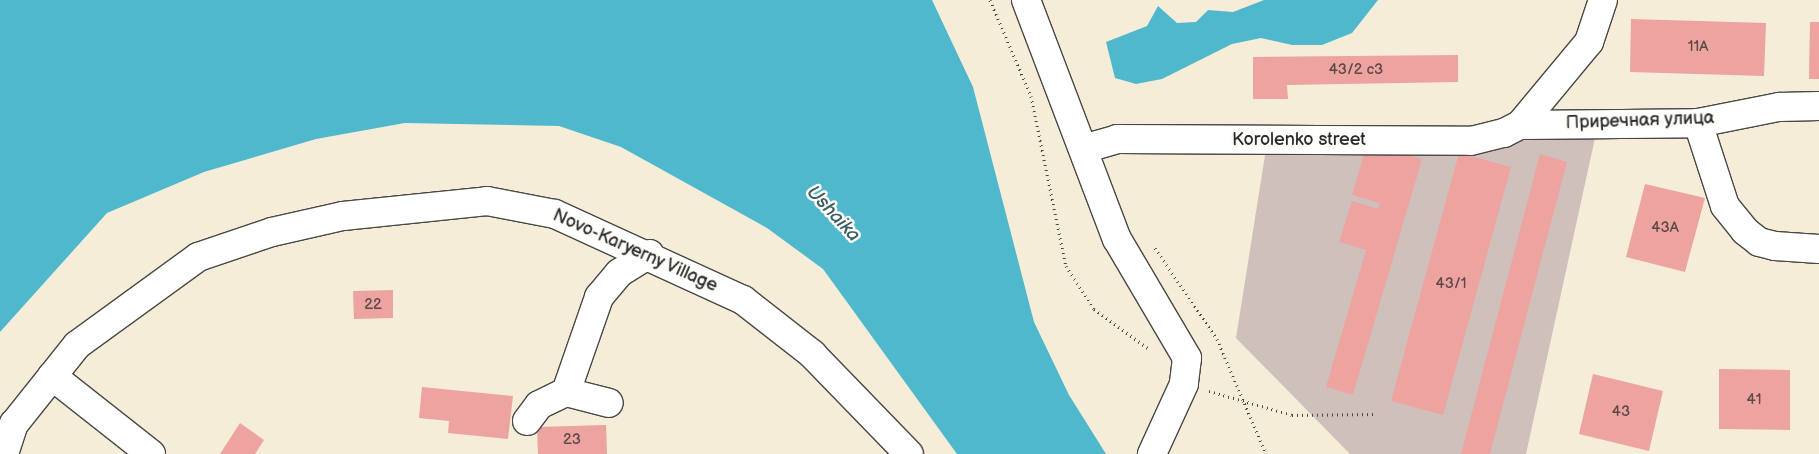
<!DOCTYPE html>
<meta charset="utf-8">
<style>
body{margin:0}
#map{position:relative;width:1819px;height:454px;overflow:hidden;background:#f6edd9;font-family:"Balsamiq Sans",sans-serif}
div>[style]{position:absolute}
.industrial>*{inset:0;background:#cfc0bb}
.water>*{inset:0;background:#50b8cd}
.building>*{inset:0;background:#eda3a0}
.path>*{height:3px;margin-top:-1.5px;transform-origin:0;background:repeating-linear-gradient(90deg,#494845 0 1px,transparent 0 5px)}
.roads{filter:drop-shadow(1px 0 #494845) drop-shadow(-1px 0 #494845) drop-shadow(0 1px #494845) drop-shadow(0 -1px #494845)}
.minor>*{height:28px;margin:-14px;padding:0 14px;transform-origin:14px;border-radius:14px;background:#fff}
span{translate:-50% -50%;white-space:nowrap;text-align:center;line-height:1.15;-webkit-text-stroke:5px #fdfcf7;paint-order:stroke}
.number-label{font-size:15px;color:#5c4948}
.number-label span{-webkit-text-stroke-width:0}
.street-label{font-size:18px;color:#2b2b2b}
.water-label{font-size:19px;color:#385c64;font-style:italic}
</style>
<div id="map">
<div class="industrial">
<div style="clip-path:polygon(1595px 138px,1526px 454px,1350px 454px,1236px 338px,1266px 149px)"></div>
</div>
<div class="water">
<div style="clip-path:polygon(0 0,932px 0,973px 87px,1034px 322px,1069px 395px,1106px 454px,957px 454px,823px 269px,767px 228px,621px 147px,559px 126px,405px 123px,316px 139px,204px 172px,107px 213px,0 332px)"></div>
<div style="clip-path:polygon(1264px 0,1378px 0,1352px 33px,1322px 45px,1292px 45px,1261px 38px,1232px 44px,1162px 79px,1136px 84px,1115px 78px,1106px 42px,1147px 26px,1158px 6px,1177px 23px,1196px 22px,1208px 10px,1233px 12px)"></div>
</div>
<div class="building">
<div style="clip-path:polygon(1631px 19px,1766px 23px,1764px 76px,1630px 72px)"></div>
<div style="clip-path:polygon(1810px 22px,1819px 22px,1819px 79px,1809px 79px)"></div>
<div style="clip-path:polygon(1458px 55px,1458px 82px,1287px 85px,1288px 99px,1253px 99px,1253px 57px)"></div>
<div style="clip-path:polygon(1365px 151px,1395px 151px,1422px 159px,1353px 395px,1326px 387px,1366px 250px,1339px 242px,1352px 201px,1378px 209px,1380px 203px,1352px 195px)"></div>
<div style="clip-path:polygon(1459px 153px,1511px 167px,1443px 415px,1391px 401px)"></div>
<div style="clip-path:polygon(1540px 154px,1567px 162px,1490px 454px,1461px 454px)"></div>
<div style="clip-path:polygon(1645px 184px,1705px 198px,1685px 272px,1626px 257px)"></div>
<div style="clip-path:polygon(393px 290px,393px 318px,354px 319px,353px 291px)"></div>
<div style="clip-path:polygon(1719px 369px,1790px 370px,1790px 430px,1719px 429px)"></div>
<div style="clip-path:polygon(1593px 374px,1663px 391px,1649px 451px,1579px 434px)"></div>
<div style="clip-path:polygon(422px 387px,513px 396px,508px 439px,448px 433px,449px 421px,419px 418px)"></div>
<div style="clip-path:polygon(240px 423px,264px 440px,255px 454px,220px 454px)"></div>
<div style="clip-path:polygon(606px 425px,607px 454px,538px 454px,537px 427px)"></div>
</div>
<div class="path">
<div style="left:990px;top:0;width:104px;rotate:66.9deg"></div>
<div style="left:1031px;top:96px;width:174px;rotate:78.4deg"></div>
<div style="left:1066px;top:266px;width:51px;rotate:56.9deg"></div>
<div style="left:1094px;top:309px;width:68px;rotate:36deg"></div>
<div style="left:1155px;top:248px;width:110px;rotate:55.7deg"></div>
<div style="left:1217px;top:339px;width:125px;rotate:66.9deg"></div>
<div style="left:1209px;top:391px;width:86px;rotate:16.1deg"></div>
<div style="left:1292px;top:415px;width:84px;rotate:-0.7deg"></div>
</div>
<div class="roads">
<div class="minor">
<div style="left:1026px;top:0;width:256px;rotate:69.2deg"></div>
<div style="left:1117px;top:239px;width:138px;rotate:59.5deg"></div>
<div style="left:1187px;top:358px;width:26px;rotate:97deg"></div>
<div style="left:1184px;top:384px;width:77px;rotate:114.6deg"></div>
<div style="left:1698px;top:123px;width:87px;rotate:72deg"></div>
<div style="left:1725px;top:206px;width:32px;rotate:51deg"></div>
<div style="left:1745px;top:231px;width:18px;rotate:38deg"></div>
<div style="left:1759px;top:242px;width:16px;rotate:14deg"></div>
<div style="left:1775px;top:246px;width:44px;rotate:3.9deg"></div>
<div style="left:1520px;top:125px;width:178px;rotate:-0.6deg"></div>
<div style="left:1698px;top:123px;width:83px;rotate:-11.2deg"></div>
<div style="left:1779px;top:107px;width:40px;rotate:-1.4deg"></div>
<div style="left:1083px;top:149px;width:35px;rotate:-16deg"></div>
<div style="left:1117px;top:139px;width:354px;rotate:0.3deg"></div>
<div style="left:1471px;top:141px;width:34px;rotate:-14deg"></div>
<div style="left:1504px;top:133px;width:18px;rotate:-27deg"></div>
<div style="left:1520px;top:125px;width:108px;rotate:-50.3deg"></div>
<div style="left:1589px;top:42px;width:44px;rotate:-71.6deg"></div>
<div style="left:52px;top:376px;width:126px;rotate:38.2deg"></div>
<div style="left:566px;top:392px;width:101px;rotate:-70.8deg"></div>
<div style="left:599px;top:297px;width:31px;rotate:-50deg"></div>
<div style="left:619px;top:273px;width:36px;rotate:-32deg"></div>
<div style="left:527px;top:421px;width:20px;rotate:-53deg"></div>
<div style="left:539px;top:405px;width:30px;rotate:-26deg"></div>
<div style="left:566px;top:392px;width:44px;rotate:14.3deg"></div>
<div style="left:4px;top:454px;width:32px;rotate:-72deg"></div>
<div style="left:14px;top:424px;width:101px;rotate:-51.4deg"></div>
<div style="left:77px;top:345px;width:150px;rotate:-36deg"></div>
<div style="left:198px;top:257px;width:78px;rotate:-18.7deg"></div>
<div style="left:272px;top:232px;width:73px;rotate:-12.7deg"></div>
<div style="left:343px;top:216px;width:145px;rotate:-5.9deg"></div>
<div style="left:487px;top:201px;width:69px;rotate:10.8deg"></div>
<div style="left:555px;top:214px;width:207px;rotate:24.6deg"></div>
<div style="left:743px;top:300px;width:88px;rotate:38deg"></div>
<div style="left:812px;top:354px;width:139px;rotate:45.9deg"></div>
</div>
</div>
<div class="number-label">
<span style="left:1698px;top:47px">11А</span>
<span style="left:1356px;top:70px">43/2 с3</span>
<span style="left:1665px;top:228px">43А</span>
<span style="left:1451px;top:284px">43/1</span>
<span style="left:373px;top:305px">22</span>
<span style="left:1754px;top:400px">41</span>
<span style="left:1621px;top:412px">43</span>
<span style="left:572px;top:440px">23</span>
</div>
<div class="street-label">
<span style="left:1640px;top:121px;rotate:-2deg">Приречная улица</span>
<span style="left:1299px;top:140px">Korolenko street</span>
<span style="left:635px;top:251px;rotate:24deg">Novo-Karyerny Village</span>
</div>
<div class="water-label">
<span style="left:833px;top:214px;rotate:47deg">Ushaika</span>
</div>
</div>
